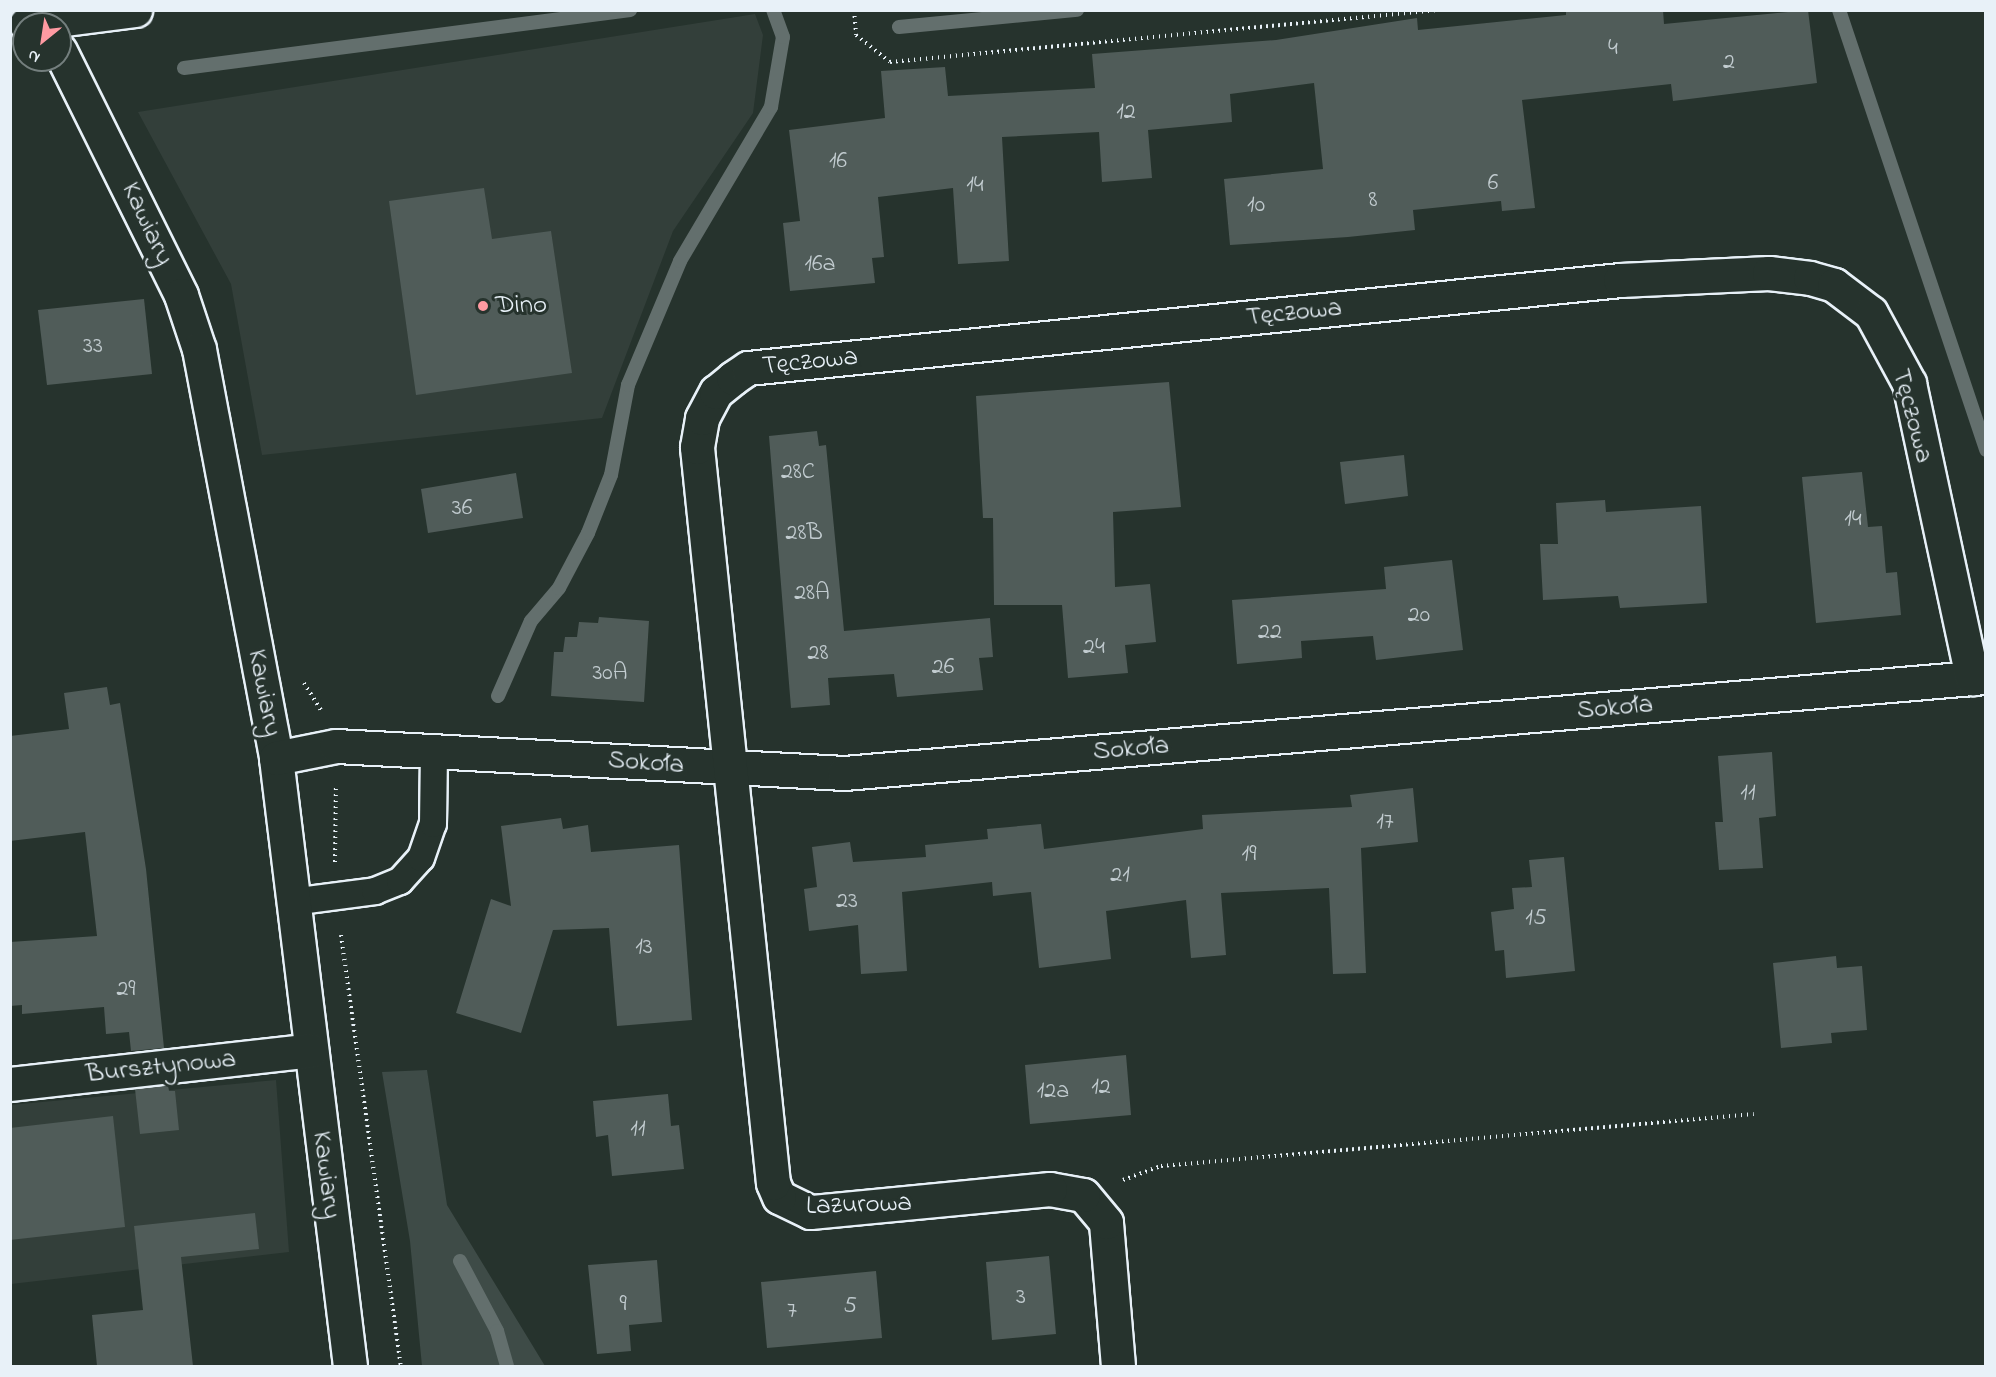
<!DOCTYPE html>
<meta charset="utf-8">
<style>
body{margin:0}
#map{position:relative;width:1996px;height:1377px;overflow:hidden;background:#26332d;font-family:"Indie Flower",sans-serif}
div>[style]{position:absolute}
.built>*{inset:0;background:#333f3a}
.green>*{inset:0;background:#3e4b47}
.stream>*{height:14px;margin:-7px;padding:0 7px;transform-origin:7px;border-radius:7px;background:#636f6d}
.building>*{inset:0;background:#505c59}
.path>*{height:4px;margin-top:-2px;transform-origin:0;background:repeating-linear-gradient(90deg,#e8f1f8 0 1.5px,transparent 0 6px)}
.roads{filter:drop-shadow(2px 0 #e8f1f8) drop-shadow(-2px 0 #e8f1f8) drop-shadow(0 2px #e8f1f8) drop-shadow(0 -2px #e8f1f8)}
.service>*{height:26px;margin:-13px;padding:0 13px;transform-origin:13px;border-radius:13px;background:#26332d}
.minor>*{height:33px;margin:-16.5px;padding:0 16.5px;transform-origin:16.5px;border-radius:16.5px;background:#26332d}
.tertiary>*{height:33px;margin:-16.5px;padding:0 16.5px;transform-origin:16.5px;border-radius:16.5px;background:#26332d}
.dots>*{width:16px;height:16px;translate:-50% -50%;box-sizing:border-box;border:3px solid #26332d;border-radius:50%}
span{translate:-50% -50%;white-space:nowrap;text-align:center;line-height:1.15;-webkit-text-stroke:6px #26332d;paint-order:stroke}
.number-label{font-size:24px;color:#c2ccd0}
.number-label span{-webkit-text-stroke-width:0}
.street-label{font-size:27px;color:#e8f1f8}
.poi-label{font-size:27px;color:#e8f1f8}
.left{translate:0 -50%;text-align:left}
.frame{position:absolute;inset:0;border:12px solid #e8f1f8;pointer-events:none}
.north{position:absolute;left:12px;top:12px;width:60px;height:60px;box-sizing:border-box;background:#26332d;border:2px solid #747f7e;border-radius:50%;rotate:210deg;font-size:16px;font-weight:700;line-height:24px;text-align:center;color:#e8f1f8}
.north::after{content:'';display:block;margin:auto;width:21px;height:27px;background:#ff9aa2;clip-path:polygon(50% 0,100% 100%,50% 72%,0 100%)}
</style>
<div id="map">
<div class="built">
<div style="clip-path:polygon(755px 14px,763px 35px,753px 113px,673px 231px,602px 418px,262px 455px,231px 284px,138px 112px)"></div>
<div style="clip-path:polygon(276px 1080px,289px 1252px,11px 1284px,10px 1105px)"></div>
</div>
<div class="green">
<div style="clip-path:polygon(427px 1070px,447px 1205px,545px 1366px,422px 1366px,410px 1241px,382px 1072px)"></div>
</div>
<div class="stream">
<div style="left:1839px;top:10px;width:464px;rotate:71.5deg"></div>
<div style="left:899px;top:27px;width:179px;rotate:-5.5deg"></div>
<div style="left:184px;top:68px;width:450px;rotate:-7.4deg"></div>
<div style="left:498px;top:696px;width:82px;rotate:-66.3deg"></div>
<div style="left:531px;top:621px;width:43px;rotate:-49.7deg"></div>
<div style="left:559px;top:588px;width:62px;rotate:-62.2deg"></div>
<div style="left:588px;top:533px;width:62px;rotate:-68.4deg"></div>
<div style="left:611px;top:475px;width:92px;rotate:-79.3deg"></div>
<div style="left:628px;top:385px;width:134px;rotate:-67.2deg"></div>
<div style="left:680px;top:261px;width:179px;rotate:-59.4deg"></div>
<div style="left:771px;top:107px;width:71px;rotate:-80.3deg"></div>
<div style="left:783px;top:37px;width:29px;rotate:-110deg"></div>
<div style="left:460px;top:1261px;width:79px;rotate:62.1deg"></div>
<div style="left:497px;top:1331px;width:36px;rotate:74deg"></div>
</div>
<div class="building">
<div style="clip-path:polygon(1566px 10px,1663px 10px,1664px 24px,1808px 10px,1817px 83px,1673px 101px,1671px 84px,1522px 100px,1535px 208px,1502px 211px,1501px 201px,1413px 210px,1415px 230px,1348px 237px,1230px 245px,1224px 179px,1323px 169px,1314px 83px,1230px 94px,1232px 122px,1148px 130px,1152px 178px,1102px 182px,1099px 132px,1002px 137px,1009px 261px,958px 264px,953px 188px,878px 197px,884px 257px,872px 258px,875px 283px,790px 291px,783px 223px,800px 221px,789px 130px,885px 118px,881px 71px,945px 67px,948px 96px,1095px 88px,1092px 54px,1276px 40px,1417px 18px,1418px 30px,1566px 15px)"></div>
<div style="clip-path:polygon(484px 188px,492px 239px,551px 231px,572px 373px,416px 395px,389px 201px)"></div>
<div style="clip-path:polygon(144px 299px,152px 374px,47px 385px,38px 310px)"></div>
<div style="clip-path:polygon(1169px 382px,1181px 507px,1113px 512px,1115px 587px,1150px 584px,1156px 642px,1125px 645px,1128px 673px,1068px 678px,1062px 605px,994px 605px,993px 518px,983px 518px,976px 396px)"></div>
<div style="clip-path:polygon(817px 431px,819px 446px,826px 445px,844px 631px,990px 618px,993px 657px,979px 658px,983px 690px,897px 697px,894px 674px,828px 678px,830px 705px,791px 708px,769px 436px)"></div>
<div style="clip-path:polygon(1404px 455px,1408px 496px,1345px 504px,1340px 462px)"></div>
<div style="clip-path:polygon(1862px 472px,1868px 527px,1882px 526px,1886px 573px,1897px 572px,1901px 615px,1816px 623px,1802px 477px)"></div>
<div style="clip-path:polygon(516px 473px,523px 518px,428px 533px,421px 489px)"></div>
<div style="clip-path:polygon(1605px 500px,1606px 512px,1701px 506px,1707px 603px,1620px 608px,1618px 596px,1543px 600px,1540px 544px,1558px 544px,1556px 503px)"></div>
<div style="clip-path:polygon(1452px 560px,1463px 650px,1376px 660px,1373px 636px,1301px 641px,1302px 658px,1237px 664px,1232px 600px,1386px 589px,1384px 567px)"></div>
<div style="clip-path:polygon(599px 617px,649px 621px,644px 702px,551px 696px,554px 652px,563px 652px,565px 637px,577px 637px,579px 622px,598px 623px)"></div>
<div style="clip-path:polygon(107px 687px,110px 705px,120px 703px,146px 869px,164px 1048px,131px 1051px,129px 1032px,106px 1034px,104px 1007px,22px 1014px,22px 1005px,10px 1006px,10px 942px,97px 936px,85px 832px,10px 841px,10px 736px,69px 729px,64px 693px)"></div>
<div style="clip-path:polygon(1772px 752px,1776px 816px,1759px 818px,1763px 868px,1719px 870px,1715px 822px,1723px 822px,1718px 756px)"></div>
<div style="clip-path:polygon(1413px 788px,1418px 842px,1361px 848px,1366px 973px,1333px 974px,1329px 888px,1221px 893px,1226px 955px,1191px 958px,1186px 900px,1106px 911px,1111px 959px,1039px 968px,1031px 892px,993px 896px,992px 882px,902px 892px,907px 971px,861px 974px,858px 925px,809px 931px,804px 889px,817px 887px,812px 847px,850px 842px,853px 862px,926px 857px,925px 845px,988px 839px,987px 829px,1041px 824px,1044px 849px,1203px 829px,1202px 815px,1352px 807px,1350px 795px)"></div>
<div style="clip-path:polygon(561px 818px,563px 829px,588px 825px,591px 852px,679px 845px,692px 1020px,617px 1026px,609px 928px,553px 930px,521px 1033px,456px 1013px,491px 899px,511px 906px,501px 826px)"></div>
<div style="clip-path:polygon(1564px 857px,1575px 971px,1506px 978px,1504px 950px,1495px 951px,1491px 912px,1514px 909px,1512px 888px,1532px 887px,1529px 860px)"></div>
<div style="clip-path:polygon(1836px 956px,1837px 968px,1862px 966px,1867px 1030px,1831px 1033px,1832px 1043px,1781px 1048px,1773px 963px)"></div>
<div style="clip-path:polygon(1126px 1055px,1131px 1115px,1030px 1124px,1025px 1065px)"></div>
<div style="clip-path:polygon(168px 1085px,169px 1091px,175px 1091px,179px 1130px,140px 1134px,135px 1089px)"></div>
<div style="clip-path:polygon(668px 1094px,671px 1126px,679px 1125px,684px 1169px,612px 1176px,608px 1135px,596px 1137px,593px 1101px)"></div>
<div style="clip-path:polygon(113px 1116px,125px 1227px,10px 1240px,10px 1128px)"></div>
<div style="clip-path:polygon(255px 1213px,259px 1249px,181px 1257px,193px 1366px,97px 1366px,92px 1315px,143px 1310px,134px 1226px)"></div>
<div style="clip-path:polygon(1049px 1256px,1056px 1334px,992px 1340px,986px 1262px)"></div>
<div style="clip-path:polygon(657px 1260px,662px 1322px,629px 1325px,631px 1351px,597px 1354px,588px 1265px)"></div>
<div style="clip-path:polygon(876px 1271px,882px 1338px,767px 1348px,761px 1282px)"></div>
</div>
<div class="path">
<div style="left:854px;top:10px;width:25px;rotate:85deg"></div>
<div style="left:856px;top:35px;width:43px;rotate:38.5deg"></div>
<div style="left:890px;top:62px;width:551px;rotate:-5.41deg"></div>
<div style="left:304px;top:683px;width:32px;rotate:58deg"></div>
<div style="left:335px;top:862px;width:77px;rotate:-89.3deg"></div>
<div style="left:341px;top:935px;width:435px;rotate:82.1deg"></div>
<div style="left:1123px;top:1180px;width:40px;rotate:-20.2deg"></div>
<div style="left:1161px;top:1166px;width:595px;rotate:-5.01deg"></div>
</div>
<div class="roads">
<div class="service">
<div style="left:292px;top:902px;width:84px;rotate:-7.5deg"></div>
<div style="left:375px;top:891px;width:27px;rotate:-22deg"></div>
<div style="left:400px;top:881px;width:31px;rotate:-48deg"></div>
<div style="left:421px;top:858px;width:36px;rotate:-71deg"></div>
<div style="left:433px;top:824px;width:76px;rotate:-89.2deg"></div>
</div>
<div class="minor">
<div style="left:60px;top:51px;width:272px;rotate:63.6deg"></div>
<div style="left:181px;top:295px;width:57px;rotate:71.6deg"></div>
<div style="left:199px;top:349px;width:416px;rotate:79.3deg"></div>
<div style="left:276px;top:758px;width:612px;rotate:83.06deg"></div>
<div style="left:276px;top:758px;width:61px;rotate:-11.3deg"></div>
<div style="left:336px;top:746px;width:509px;rotate:3.04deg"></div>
<div style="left:844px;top:773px;width:1146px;rotate:-4.81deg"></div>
<div style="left:10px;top:1084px;width:303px;rotate:-6.4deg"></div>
<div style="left:1118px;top:1366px;width:144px;rotate:-94.8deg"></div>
<div style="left:1106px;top:1222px;width:35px;rotate:-130deg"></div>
<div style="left:1083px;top:1195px;width:34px;rotate:-170deg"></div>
<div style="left:1050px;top:1189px;width:241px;rotate:174.5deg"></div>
<div style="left:810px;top:1212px;width:34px;rotate:-154deg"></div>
<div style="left:779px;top:1197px;width:15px;rotate:-113deg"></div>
<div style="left:773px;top:1183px;width:740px;rotate:-95.9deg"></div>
<div style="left:697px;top:447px;width:29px;rotate:-80deg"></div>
<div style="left:702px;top:418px;width:30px;rotate:-62deg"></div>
<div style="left:716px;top:392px;width:22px;rotate:-39deg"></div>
<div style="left:733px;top:378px;width:18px;rotate:-34deg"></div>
<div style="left:748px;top:368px;width:876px;rotate:-5.76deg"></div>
<div style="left:1620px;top:280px;width:149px;rotate:-2.7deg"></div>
<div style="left:1769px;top:273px;width:41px;rotate:7deg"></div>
<div style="left:1810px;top:278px;width:25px;rotate:16deg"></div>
<div style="left:1834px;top:285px;width:46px;rotate:37.1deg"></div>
<div style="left:1871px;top:313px;width:80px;rotate:61.5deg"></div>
<div style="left:1909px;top:383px;width:302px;rotate:77.9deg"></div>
</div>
<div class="tertiary">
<div style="left:26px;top:24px;width:110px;rotate:-7.3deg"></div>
</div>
</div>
<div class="dots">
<div style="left:483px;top:306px;background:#ff9aa2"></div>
</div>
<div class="number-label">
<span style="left:1613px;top:49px">4</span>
<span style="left:1729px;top:63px">2</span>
<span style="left:1126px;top:113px">12</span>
<span style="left:838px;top:162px">16</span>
<span style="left:1493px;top:184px">6</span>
<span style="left:975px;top:186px">14</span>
<span style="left:1373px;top:201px">8</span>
<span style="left:1256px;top:206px">10</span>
<span style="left:820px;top:265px">16a</span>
<span style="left:93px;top:347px">33</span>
<span style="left:798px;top:473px">28C</span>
<span style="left:462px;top:509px">36</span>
<span style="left:1853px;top:520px">14</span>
<span style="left:804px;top:534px">28B</span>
<span style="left:812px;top:594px">28A</span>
<span style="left:1419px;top:616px">20</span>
<span style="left:1270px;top:633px">22</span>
<span style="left:1094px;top:648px">24</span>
<span style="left:818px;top:654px">28</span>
<span style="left:943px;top:668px">26</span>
<span style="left:610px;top:674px">30A</span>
<span style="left:1748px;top:794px">11</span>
<span style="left:1385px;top:823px">17</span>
<span style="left:1249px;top:855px">19</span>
<span style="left:1120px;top:876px">21</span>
<span style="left:847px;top:902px">23</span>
<span style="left:1536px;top:919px">15</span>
<span style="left:644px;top:948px">13</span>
<span style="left:126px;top:990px">29</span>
<span style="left:1101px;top:1088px">12</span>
<span style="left:1053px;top:1092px">12a</span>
<span style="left:638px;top:1130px">11</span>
<span style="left:1021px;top:1298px">3</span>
<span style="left:623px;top:1305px">9</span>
<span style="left:850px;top:1307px">5</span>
<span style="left:792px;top:1312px">7</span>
</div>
<div class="street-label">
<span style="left:147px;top:224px;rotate:65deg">Kawiary</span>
<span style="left:1294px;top:313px;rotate:-6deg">Tęczowa</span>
<span style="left:810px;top:362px;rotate:-6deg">Tęczowa</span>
<span style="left:1912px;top:416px;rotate:75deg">Tęczowa</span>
<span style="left:264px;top:693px;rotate:79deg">Kawiary</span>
<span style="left:1615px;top:708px;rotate:-5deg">Sokoła</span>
<span style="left:1131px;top:749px;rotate:-5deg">Sokoła</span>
<span style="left:646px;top:763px;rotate:4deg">Sokoła</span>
<span style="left:161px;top:1067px;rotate:-6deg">Bursztynowa</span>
<span style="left:326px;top:1175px;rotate:83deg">Kawiary</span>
<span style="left:859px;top:1205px;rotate:-2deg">Lazurowa</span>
</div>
<div class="poi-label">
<span class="left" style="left:495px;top:306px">Dino</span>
</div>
<div class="frame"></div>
<div class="north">N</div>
</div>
